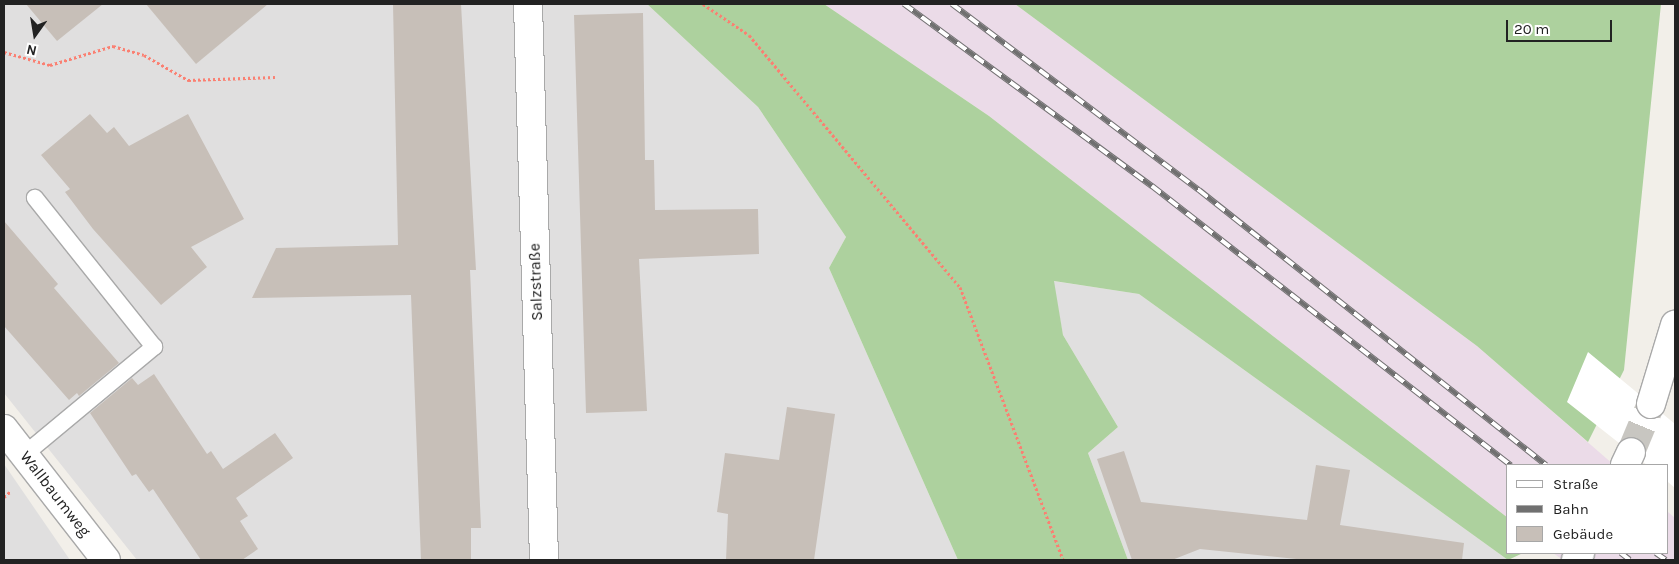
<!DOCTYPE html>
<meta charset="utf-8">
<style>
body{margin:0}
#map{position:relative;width:1679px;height:564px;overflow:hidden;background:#f2efe9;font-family:Karla,sans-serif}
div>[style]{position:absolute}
.residential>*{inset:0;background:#e0dfdf}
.industrial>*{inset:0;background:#ebdbe8}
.forest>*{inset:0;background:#add19e}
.pier>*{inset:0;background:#fff}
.building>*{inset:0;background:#c7bfb8}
.tertiary-tunnel>*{height:28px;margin-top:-14px;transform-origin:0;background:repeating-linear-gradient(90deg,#c8c6c1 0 28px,transparent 0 42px)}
.path>*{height:3px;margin-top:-1.5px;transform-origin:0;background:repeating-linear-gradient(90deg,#fa8072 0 2.5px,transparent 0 5px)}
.roads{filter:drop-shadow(1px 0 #a9a9a9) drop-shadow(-1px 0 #a9a9a9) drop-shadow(0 1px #a9a9a9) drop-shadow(0 -1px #a9a9a9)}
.service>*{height:16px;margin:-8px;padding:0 8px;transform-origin:8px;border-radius:8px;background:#fff}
.minor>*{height:28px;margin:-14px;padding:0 14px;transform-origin:14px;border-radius:14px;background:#fff}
.tertiary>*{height:28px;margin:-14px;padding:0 14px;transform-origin:14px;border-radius:14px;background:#fff}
.rail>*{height:5.5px;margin-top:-2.75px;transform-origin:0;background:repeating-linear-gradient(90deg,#fff 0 11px,#707070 0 22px);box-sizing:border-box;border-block:1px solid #707070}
span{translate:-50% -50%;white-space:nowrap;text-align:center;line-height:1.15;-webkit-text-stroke:5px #fff;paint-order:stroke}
.street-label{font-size:16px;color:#222}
.frame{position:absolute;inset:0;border:5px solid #222;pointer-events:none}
.legend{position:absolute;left:1506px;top:464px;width:162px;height:90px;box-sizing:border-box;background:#fff;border:1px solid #a7a7a7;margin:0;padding:6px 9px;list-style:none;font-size:15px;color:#222}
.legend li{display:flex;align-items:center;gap:10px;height:25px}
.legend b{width:25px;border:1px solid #a7a7a7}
.north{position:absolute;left:10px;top:10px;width:50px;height:50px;-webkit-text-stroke:4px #fff;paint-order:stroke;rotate:193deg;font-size:14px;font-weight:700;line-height:20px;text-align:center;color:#222}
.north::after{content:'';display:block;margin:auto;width:18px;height:22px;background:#222;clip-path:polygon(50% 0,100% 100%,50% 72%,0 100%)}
.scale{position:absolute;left:1506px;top:20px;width:106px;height:22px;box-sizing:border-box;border:2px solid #222;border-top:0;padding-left:6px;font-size:15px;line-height:18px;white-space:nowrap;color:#222;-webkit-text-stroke:4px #fff;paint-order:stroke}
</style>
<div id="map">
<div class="residential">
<div style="clip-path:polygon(4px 4px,647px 4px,758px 107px,846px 237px,829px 268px,958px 560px,137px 560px,4px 393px)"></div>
<div style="clip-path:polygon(1053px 281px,1139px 294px,1508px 560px,1128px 560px,1088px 453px,1118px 427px,1063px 335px)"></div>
<div style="clip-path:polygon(4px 464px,70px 560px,4px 560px)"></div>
</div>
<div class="industrial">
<div style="clip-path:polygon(824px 4px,1015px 4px,1477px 346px,1614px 465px,1508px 465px,1508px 518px,989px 116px)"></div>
<div style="clip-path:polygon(1668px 512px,1675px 518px,1675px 560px,1563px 560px,1553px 553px,1668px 553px)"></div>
</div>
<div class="forest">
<div style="clip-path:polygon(647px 4px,824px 4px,989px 116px,1508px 518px,1508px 553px,1523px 553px,1508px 560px,1139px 294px,1054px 281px,1063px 335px,1118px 427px,1088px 453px,1128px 560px,958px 560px,829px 268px,846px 237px,758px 107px)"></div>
<div style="clip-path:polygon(1015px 4px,1661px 4px,1624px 370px,1588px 442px,1477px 346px)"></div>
</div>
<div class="pier">
<div style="clip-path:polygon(1588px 352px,1675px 424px,1675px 488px,1668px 482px,1668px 465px,1647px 465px,1567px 402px)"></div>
</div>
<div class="building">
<div style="clip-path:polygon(26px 4px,103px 4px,57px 41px)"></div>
<div style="clip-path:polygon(146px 4px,268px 4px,196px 64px)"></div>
<div style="clip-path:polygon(393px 4px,461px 4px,476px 270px,470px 270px,481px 528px,471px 528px,471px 560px,421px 560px,411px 295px,252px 298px,276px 248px,398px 245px)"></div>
<div style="clip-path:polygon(643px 13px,645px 160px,654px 160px,655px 210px,758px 209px,759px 254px,639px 259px,647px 411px,586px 413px,574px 15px)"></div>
<div style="clip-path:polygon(90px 114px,107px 133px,114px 127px,129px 146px,188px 114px,244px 219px,191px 247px,207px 267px,161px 305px,93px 229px,65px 192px,70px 189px,41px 155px)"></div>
<div style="clip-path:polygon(4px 221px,58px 284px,54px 288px,119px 363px,79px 396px,77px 393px,69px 400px,4px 326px)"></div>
<div style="clip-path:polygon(154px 374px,207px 454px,211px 451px,223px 469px,275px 433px,293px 458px,236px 498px,248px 516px,240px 521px,258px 549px,242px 560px,201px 560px,153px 489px,149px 492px,136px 474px,132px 476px,90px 413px,132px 378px,138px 385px)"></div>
<div style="clip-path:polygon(787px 407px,835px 414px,814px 560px,726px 560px,728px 514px,717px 512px,725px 453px,779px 460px)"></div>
<div style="clip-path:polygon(1124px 451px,1141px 502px,1307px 520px,1316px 465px,1350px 470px,1340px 525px,1464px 543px,1462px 560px,1306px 560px,1200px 549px,1172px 560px,1132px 560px,1097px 459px)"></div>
</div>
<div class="tertiary-tunnel">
<div style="left:1631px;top:452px;width:52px;rotate:-67.4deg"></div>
</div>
<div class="path">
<div style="left:703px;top:4px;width:55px;rotate:34deg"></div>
<div style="left:749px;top:35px;width:329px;rotate:50.1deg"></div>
<div style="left:960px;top:287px;width:292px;rotate:69.3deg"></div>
<div style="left:4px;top:52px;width:48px;rotate:15.8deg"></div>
<div style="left:50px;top:65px;width:66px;rotate:-16.8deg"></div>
<div style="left:113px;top:46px;width:32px;rotate:16deg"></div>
<div style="left:144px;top:55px;width:51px;rotate:29.6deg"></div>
<div style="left:188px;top:80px;width:87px;rotate:-2deg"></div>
<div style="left:4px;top:497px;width:9px;rotate:-41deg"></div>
</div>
<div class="roads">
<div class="service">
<div style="left:25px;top:454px;width:168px;rotate:-39.7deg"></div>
<div style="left:154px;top:347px;width:191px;rotate:-128.6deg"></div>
</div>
<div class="minor">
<div style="left:528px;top:4px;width:556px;rotate:88.35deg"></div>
<div style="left:4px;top:429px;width:166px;rotate:52.1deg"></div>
</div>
<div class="tertiary">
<div style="left:1651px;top:404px;width:83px;rotate:-73.1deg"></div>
<div style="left:1625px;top:465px;width:14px;rotate:-65deg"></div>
<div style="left:1576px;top:560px;width:8px;rotate:-60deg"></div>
</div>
</div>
<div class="rail">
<div style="left:904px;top:4px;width:308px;rotate:36.3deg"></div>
<div style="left:1152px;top:186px;width:455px;rotate:37.9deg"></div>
<div style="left:952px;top:4px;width:309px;rotate:37deg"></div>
<div style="left:1199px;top:190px;width:443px;rotate:38.4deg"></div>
<div style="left:1621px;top:553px;width:11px;rotate:38deg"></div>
<div style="left:1656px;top:553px;width:12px;rotate:35deg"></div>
</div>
<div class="street-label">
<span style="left:536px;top:282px;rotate:-92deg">Salzstraße</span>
<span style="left:55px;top:494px;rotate:52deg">Wallbaumweg</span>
</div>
<div class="frame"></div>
<ul class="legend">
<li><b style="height:6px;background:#fff"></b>Straße</li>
<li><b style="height:6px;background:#707070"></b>Bahn</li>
<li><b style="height:14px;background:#c7bfb8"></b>Gebäude</li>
</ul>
<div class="north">N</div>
<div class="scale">20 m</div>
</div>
